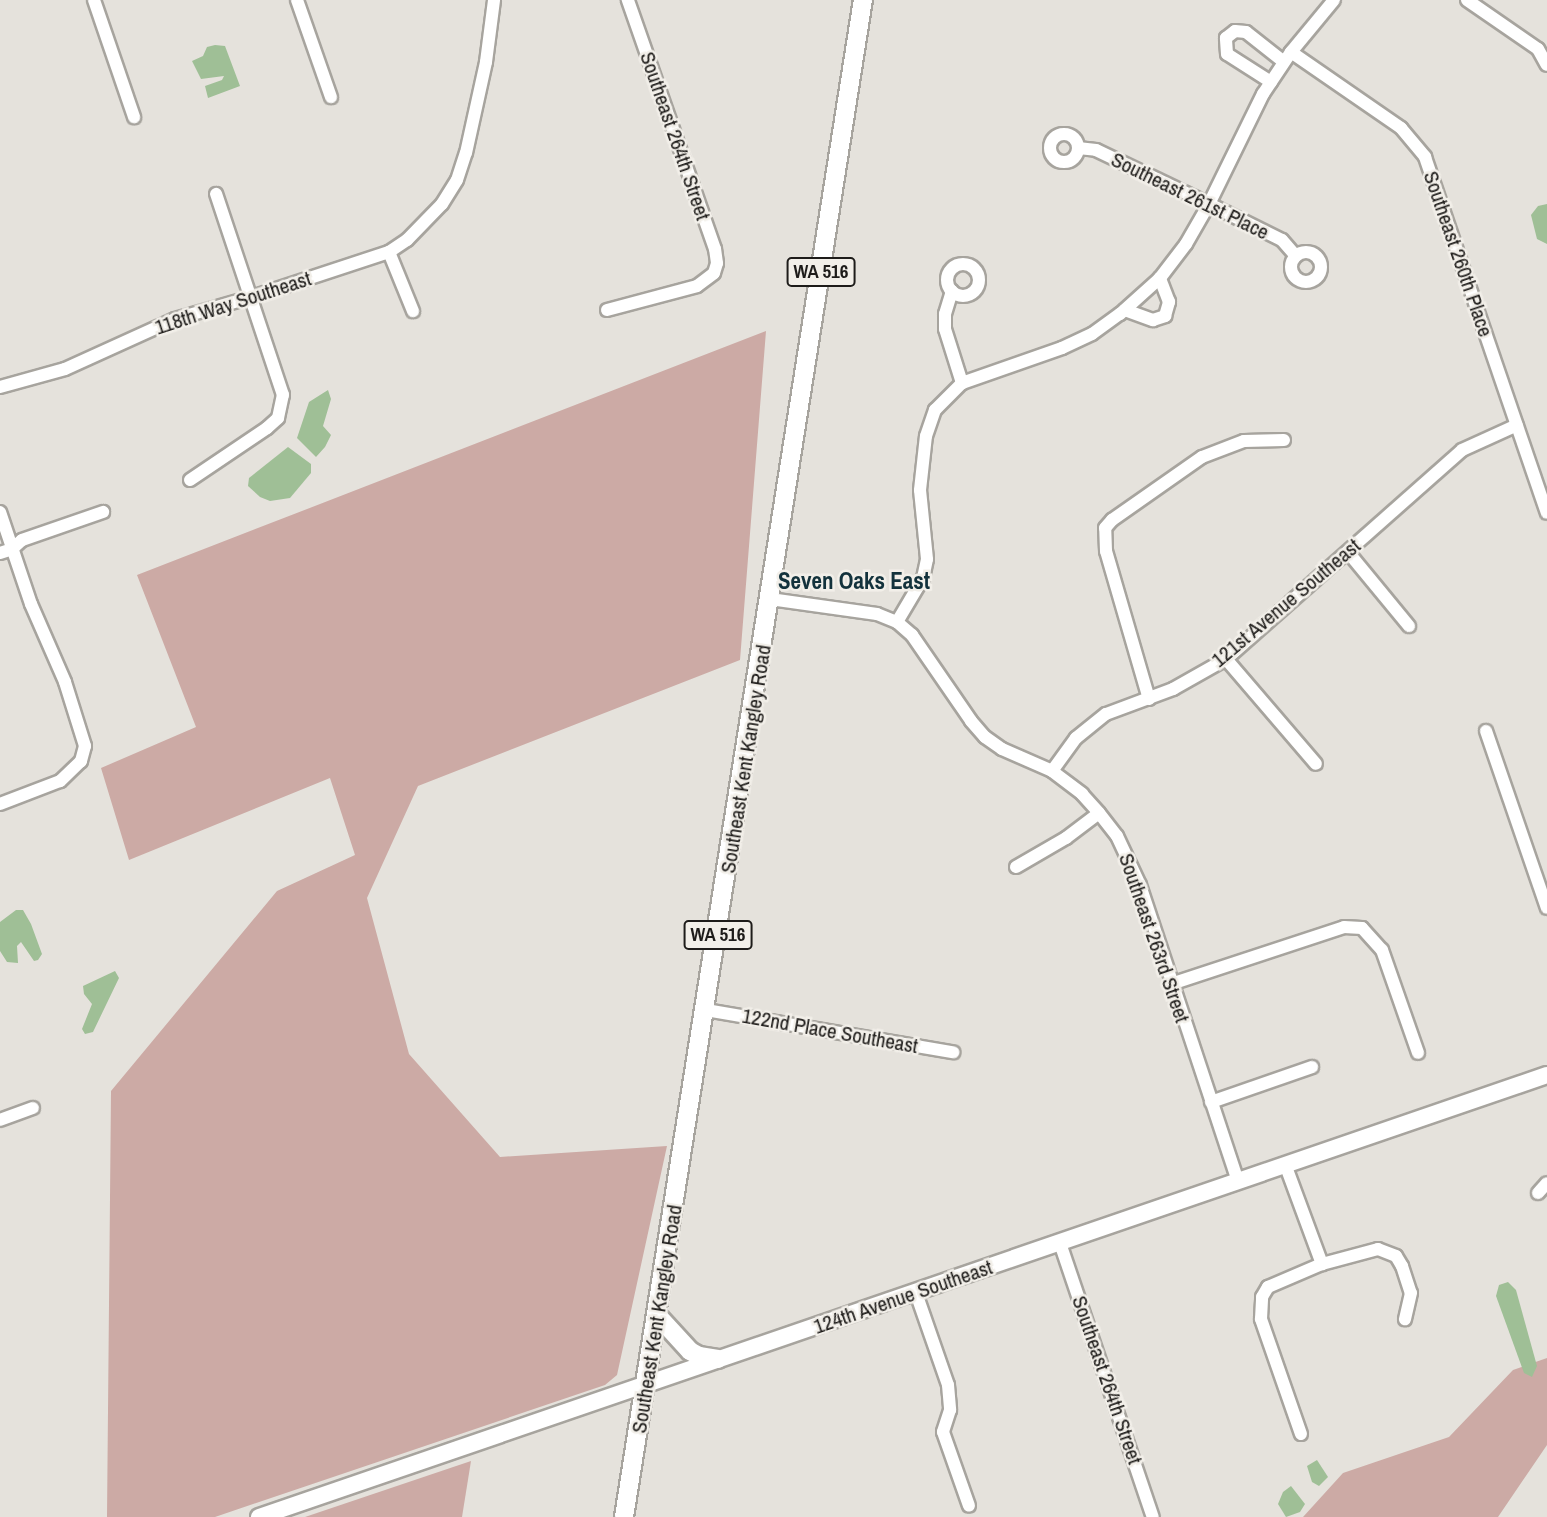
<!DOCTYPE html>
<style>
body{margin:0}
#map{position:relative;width:1547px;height:1517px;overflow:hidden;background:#e5e2dc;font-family:"Archivo Narrow",sans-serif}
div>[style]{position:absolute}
.green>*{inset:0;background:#ccaaa5}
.water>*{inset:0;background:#9fbf96}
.roads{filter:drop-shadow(2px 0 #a7a49e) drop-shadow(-2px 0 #a7a49e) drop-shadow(0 2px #a7a49e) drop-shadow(0 -2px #a7a49e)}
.street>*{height:12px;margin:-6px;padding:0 6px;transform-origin:6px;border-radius:6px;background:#fff}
.street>.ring{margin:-6px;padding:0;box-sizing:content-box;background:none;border:12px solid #fff;border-radius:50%}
.secondary>*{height:16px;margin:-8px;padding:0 8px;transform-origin:8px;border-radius:8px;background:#fff}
.primary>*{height:18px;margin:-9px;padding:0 9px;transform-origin:9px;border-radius:9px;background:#fff}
span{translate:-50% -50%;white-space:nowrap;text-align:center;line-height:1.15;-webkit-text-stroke:5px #f2efe9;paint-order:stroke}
.shield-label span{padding:2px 5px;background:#f2efe9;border:2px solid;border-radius:5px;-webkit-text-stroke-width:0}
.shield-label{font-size:19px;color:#1e1c1a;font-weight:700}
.street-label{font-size:21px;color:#1e1c1a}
.neighbourhood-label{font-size:23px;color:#13323c;font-weight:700}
</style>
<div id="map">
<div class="green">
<div style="clip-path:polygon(766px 331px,740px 660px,418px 786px,367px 898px,409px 1054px,500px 1157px,667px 1146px,617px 1375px,605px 1385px,215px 1517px,107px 1517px,111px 1091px,277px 891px,355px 855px,330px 778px,129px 860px,101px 768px,196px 727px,137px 575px)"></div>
<div style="clip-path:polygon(1547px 1358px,1547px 1445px,1498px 1517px,1303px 1517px,1343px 1473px,1449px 1437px,1513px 1370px)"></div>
<div style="clip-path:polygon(471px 1461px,462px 1517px,305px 1517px)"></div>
</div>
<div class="water">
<div style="clip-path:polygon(215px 45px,225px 46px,240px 86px,208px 98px,205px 86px,222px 80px,224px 76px,201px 79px,192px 61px,203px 56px,207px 47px)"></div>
<div style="clip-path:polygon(1547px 204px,1547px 244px,1537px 239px,1531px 215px,1538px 206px)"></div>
<div style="clip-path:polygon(328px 390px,331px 399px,323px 426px,331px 435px,325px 447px,316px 457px,297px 438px,309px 402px)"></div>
<div style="clip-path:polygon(288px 447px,311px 464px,311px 473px,290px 498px,270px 501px,260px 497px,248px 486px,249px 478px)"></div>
<div style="clip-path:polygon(16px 910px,23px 910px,31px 924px,42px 954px,38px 960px,34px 961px,21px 942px,17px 946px,18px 963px,7px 962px,0 951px,0 922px)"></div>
<div style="clip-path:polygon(115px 971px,119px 978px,93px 1032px,85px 1034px,82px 1029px,92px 1004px,84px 994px,83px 986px)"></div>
<div style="clip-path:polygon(1508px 1282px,1516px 1290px,1537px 1366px,1532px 1377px,1524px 1373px,1496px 1296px,1499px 1285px)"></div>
<div style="clip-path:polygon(1317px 1460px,1328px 1477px,1319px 1486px,1312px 1482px,1307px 1466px)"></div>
<div style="clip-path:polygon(1291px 1486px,1305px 1504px,1300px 1512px,1286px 1517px,1278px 1504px,1283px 1492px)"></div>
</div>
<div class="roads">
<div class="street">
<div style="left:94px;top:0;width:124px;rotate:71.1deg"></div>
<div style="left:297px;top:0;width:103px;rotate:70.7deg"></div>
<div style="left:1467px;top:0;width:86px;rotate:34.6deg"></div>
<div style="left:1538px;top:49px;width:18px;rotate:61deg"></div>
<div style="left:1291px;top:52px;width:134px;rotate:34.6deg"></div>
<div style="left:1401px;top:128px;width:38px;rotate:50deg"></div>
<div style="left:1425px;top:157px;width:376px;rotate:71.1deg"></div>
<div style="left:1271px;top:82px;width:52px;rotate:-147.5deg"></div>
<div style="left:1227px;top:54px;width:16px;rotate:-94deg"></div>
<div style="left:1226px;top:38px;width:11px;rotate:-38deg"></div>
<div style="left:1235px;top:31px;width:11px;rotate:5deg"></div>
<div style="left:1246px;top:32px;width:48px;rotate:38.3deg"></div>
<div class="ring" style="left:1050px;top:134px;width:16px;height:16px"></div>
<div style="left:1078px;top:148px;width:18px;rotate:6deg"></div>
<div style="left:1096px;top:150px;width:125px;rotate:25.5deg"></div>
<div style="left:1209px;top:204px;width:81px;rotate:26.3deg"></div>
<div style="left:1282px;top:240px;width:21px;rotate:49deg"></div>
<div style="left:389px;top:252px;width:64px;rotate:67.9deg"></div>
<div class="ring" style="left:1291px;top:252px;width:18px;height:18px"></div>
<div class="ring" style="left:947px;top:264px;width:20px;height:20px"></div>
<div style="left:952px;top:291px;width:24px;rotate:107deg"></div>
<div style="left:945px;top:314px;width:15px;rotate:90deg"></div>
<div style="left:945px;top:329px;width:57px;rotate:72.5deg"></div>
<div style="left:607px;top:310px;width:93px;rotate:-14.9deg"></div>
<div style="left:697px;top:286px;width:21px;rotate:-37deg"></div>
<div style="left:714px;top:273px;width:10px;rotate:-73deg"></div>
<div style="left:717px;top:263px;width:14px;rotate:-98deg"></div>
<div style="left:715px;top:249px;width:264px;rotate:-109.3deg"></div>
<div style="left:1125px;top:310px;width:30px;rotate:20deg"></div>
<div style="left:1153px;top:320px;width:13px;rotate:-18deg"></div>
<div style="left:1165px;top:316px;width:15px;rotate:-74deg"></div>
<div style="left:1169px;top:302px;width:26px;rotate:-111deg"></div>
<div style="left:0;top:387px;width:67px;rotate:-15.5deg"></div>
<div style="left:65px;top:369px;width:121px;rotate:-24.4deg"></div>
<div style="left:175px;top:319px;width:80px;rotate:-15.9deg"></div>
<div style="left:252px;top:297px;width:144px;rotate:-18.2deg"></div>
<div style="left:389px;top:252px;width:22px;rotate:-34deg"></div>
<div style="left:407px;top:240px;width:50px;rotate:-45.8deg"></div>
<div style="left:442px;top:204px;width:28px;rotate:-58deg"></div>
<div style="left:457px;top:180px;width:28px;rotate:-72deg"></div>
<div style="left:466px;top:153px;width:93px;rotate:-77.6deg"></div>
<div style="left:486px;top:62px;width:63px;rotate:-82.6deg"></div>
<div style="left:190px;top:480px;width:93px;rotate:-34deg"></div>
<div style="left:267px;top:428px;width:15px;rotate:-42deg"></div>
<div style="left:278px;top:418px;width:24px;rotate:-78deg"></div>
<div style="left:283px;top:395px;width:212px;rotate:-108.4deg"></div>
<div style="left:0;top:512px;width:97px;rotate:71.4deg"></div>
<div style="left:31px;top:604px;width:85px;rotate:66.4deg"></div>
<div style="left:65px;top:682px;width:67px;rotate:72.6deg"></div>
<div style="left:85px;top:746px;width:16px;rotate:105deg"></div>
<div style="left:81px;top:761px;width:29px;rotate:136deg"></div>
<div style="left:60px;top:781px;width:64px;rotate:159deg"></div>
<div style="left:1348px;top:552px;width:96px;rotate:50.5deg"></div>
<div style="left:0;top:553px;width:13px;rotate:-18deg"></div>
<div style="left:12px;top:549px;width:13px;rotate:-42deg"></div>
<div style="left:22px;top:540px;width:86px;rotate:-19.1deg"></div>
<div style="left:770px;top:599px;width:108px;rotate:8deg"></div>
<div style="left:877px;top:614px;width:22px;rotate:22deg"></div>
<div style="left:897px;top:622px;width:20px;rotate:41deg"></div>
<div style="left:912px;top:635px;width:104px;rotate:55.5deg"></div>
<div style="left:971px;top:721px;width:21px;rotate:49deg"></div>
<div style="left:985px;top:737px;width:21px;rotate:35deg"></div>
<div style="left:1002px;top:749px;width:55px;rotate:23.7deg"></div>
<div style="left:1052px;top:771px;width:38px;rotate:37deg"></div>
<div style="left:1082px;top:794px;width:25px;rotate:48deg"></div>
<div style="left:1099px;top:813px;width:29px;rotate:52deg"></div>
<div style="left:1117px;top:836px;width:54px;rotate:64.9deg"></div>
<div style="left:1140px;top:885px;width:312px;rotate:71.7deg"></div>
<div style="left:897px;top:622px;width:51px;rotate:-59.4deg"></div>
<div style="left:923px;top:578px;width:19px;rotate:-78deg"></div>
<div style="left:927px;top:559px;width:69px;rotate:-95.8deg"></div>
<div style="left:920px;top:490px;width:54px;rotate:-83.7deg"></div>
<div style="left:926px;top:436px;width:28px;rotate:-71deg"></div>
<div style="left:935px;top:410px;width:38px;rotate:-45deg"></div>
<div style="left:962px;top:383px;width:106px;rotate:-19.3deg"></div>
<div style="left:1062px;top:348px;width:33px;rotate:-25deg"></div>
<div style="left:1092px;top:334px;width:34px;rotate:-36deg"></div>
<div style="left:1120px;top:314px;width:54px;rotate:-42deg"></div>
<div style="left:1160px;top:278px;width:43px;rotate:-52.6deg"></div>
<div style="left:1186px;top:244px;width:46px;rotate:-60.1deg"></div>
<div style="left:1209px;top:204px;width:123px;rotate:-63.9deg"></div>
<div style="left:1263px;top:94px;width:50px;rotate:-56.3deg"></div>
<div style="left:1291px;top:52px;width:67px;rotate:-50.4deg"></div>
<div style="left:1226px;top:659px;width:138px;rotate:49.4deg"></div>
<div style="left:1149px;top:699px;width:154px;rotate:-106.2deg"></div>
<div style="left:1106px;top:551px;width:23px;rotate:-92deg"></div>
<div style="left:1105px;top:528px;width:11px;rotate:-49deg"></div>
<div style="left:1112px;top:520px;width:110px;rotate:-35deg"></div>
<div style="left:1202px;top:457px;width:45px;rotate:-20.9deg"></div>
<div style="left:1244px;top:441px;width:40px;rotate:-1.4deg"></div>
<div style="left:1486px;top:731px;width:187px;rotate:71deg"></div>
<div style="left:1052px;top:771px;width:41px;rotate:-54deg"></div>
<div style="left:1076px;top:738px;width:38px;rotate:-39deg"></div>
<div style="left:1106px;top:714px;width:72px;rotate:-20.5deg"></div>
<div style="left:1173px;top:689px;width:61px;rotate:-29.5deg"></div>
<div style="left:1226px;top:659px;width:315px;rotate:-41.5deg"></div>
<div style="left:1462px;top:450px;width:60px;rotate:-24.4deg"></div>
<div style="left:1016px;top:867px;width:58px;rotate:-30.1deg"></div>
<div style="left:1066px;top:838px;width:41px;rotate:-37.1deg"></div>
<div style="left:1171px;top:984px;width:182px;rotate:-18.2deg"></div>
<div style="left:1344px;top:927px;width:18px;rotate:3deg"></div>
<div style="left:1362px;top:928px;width:30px;rotate:48deg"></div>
<div style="left:1382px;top:950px;width:109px;rotate:70.7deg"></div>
<div style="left:706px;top:1010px;width:251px;rotate:9.7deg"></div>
<div style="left:1211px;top:1102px;width:107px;rotate:-19.1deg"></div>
<div style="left:0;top:1120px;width:35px;rotate:-20deg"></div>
<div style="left:1285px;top:1164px;width:107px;rotate:69.7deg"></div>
<div style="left:1538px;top:1193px;width:13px;rotate:-48deg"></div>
<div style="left:1060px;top:1243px;width:289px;rotate:71.3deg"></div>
<div style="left:916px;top:1293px;width:97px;rotate:70.8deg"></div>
<div style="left:948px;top:1385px;width:25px;rotate:85deg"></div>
<div style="left:950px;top:1410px;width:23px;rotate:108deg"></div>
<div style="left:943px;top:1432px;width:78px;rotate:70.6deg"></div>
<div style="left:1301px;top:1434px;width:122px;rotate:-109.2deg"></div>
<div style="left:1261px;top:1319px;width:22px;rotate:-87deg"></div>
<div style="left:1262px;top:1297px;width:12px;rotate:-59deg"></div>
<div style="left:1268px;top:1287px;width:59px;rotate:-23.1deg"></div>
<div style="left:1322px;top:1264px;width:58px;rotate:-15deg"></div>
<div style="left:1378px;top:1249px;width:19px;rotate:21deg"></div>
<div style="left:1396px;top:1256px;width:12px;rotate:59deg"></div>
<div style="left:1402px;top:1266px;width:28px;rotate:72deg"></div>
<div style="left:1411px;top:1293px;width:27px;rotate:103deg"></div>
</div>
<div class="secondary">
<div style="left:259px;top:1517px;width:1362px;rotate:-18.94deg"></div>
</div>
<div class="primary">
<div style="left:657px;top:1315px;width:49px;rotate:47.5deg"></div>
<div style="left:690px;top:1351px;width:10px;rotate:29deg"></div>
<div style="left:699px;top:1356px;width:19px;rotate:9deg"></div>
<div style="left:624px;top:1517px;width:1536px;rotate:-81.05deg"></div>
</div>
</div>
<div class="shield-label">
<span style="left:821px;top:272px">WA 516</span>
<span style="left:718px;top:935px">WA 516</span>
</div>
<div class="street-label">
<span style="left:675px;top:136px;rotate:71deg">Southeast 264th Street</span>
<span style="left:1190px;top:196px;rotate:26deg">Southeast 261st Place</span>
<span style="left:1458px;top:254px;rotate:71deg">Southeast 260th Place</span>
<span style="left:233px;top:303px;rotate:-18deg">118th Way Southeast</span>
<span style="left:1286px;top:603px;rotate:-40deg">121st Avenue Southeast</span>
<span style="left:746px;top:759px;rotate:-81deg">Southeast Kent Kangley Road</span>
<span style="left:1154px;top:938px;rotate:71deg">Southeast 263rd Street</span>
<span style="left:830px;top:1031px;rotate:10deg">122nd Place Southeast</span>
<span style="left:903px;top:1297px;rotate:-19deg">124th Avenue Southeast</span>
<span style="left:657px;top:1319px;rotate:-81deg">Southeast Kent Kangley Road</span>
<span style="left:1107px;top:1380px;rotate:71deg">Southeast 264th Street</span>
</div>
<div class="neighbourhood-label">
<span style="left:854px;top:581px">Seven Oaks East</span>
</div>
</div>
